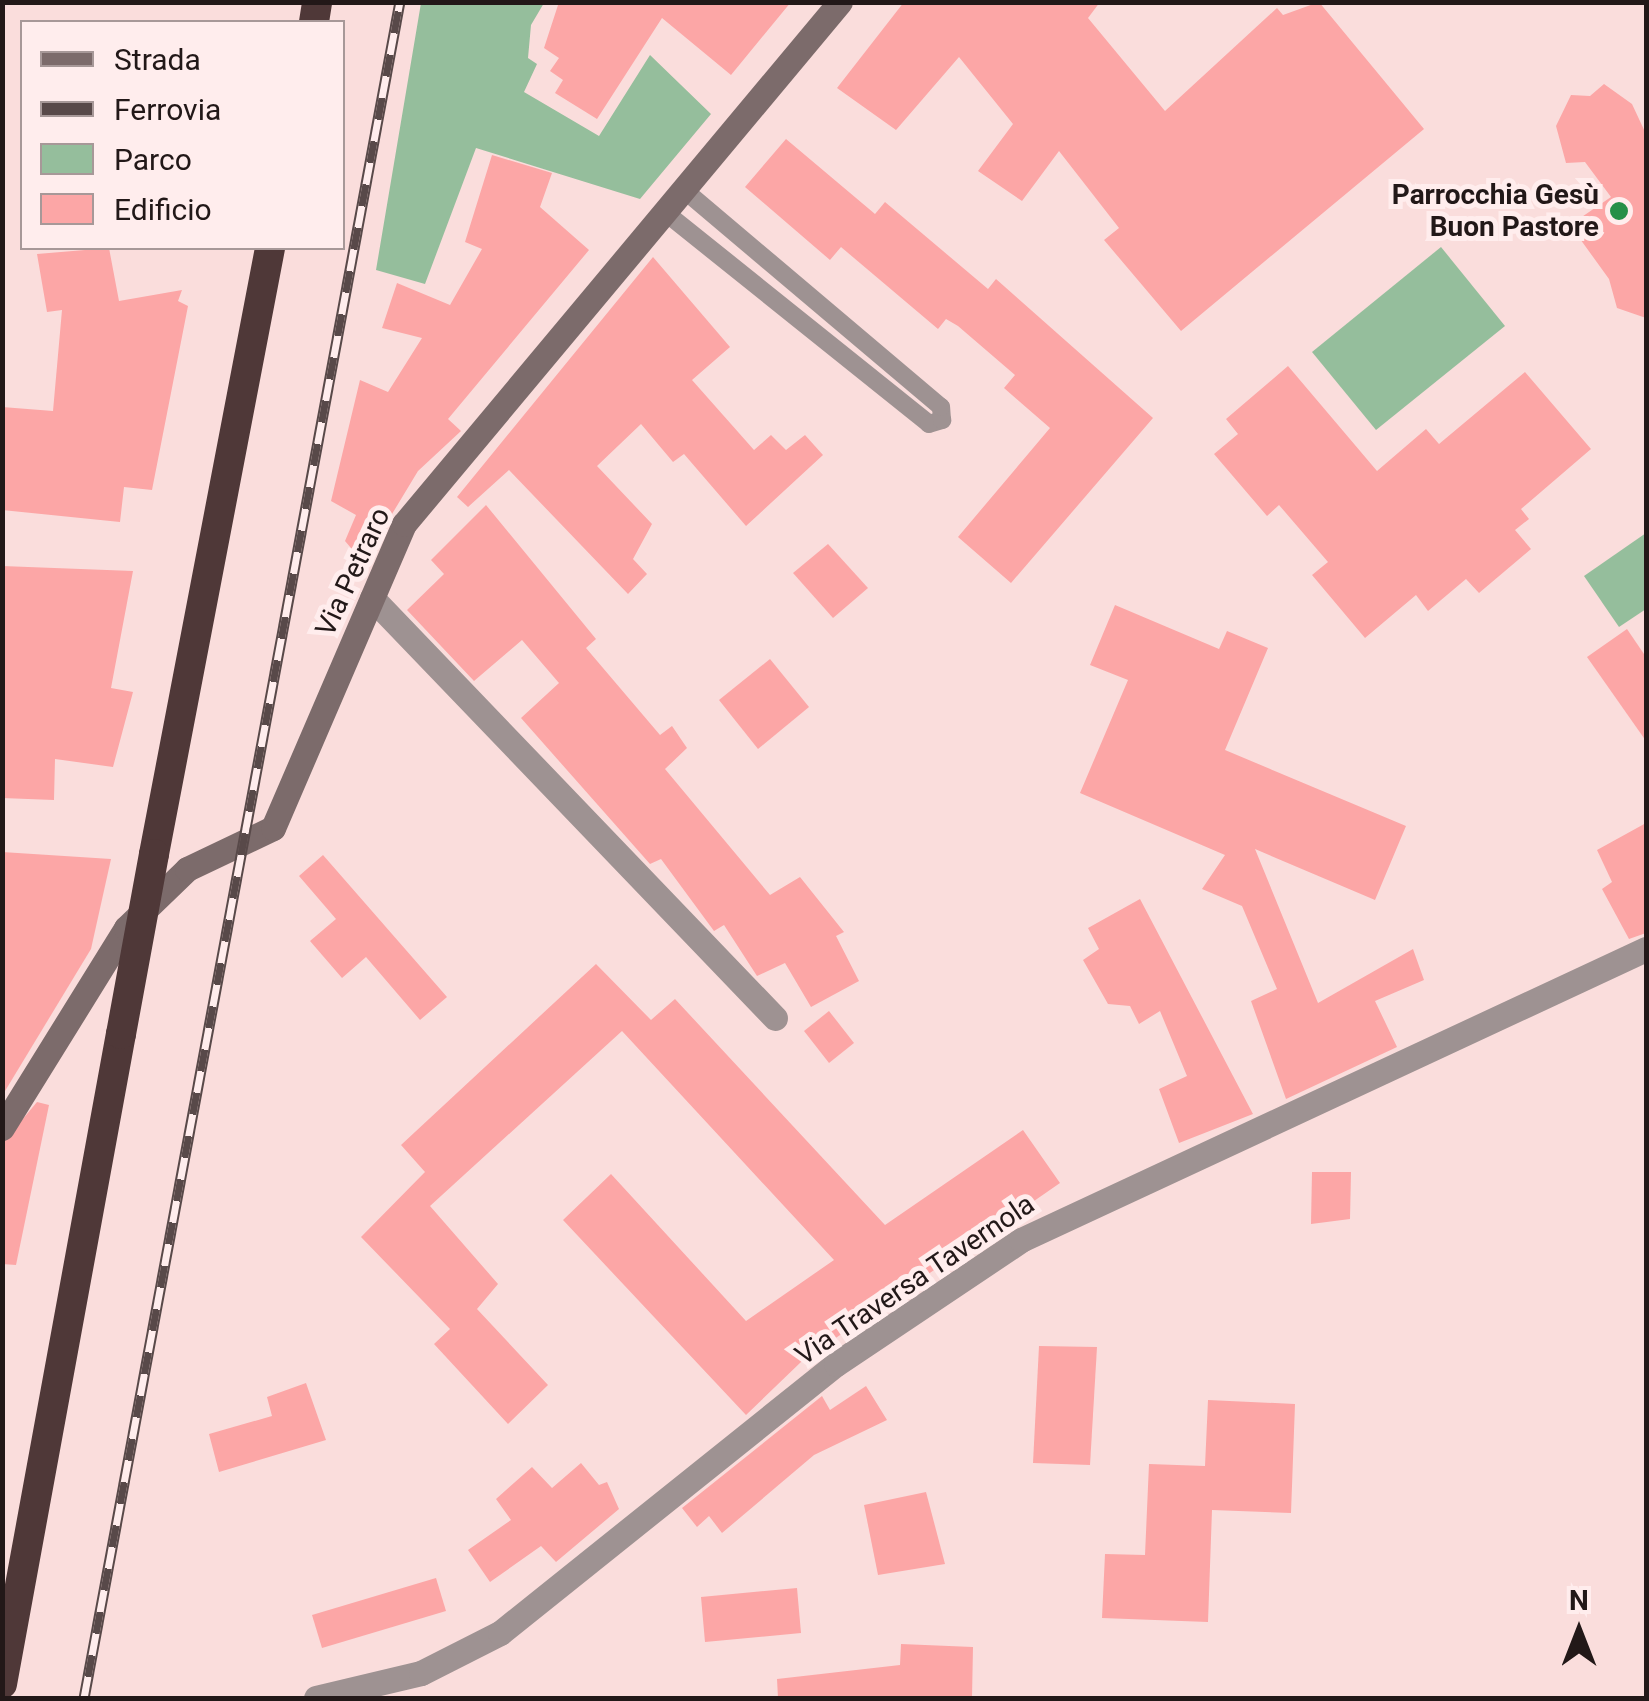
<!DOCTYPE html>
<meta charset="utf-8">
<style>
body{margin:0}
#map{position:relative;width:1649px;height:1701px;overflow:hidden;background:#fadddc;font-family:Roboto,sans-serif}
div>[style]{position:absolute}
.green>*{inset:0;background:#95be9c}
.building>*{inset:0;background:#fca6a6}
.lane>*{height:18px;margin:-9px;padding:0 9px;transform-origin:9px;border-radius:9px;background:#9e9292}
.street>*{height:25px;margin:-12.5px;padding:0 12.5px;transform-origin:12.5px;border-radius:12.5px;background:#9e9292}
.secondary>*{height:25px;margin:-12.5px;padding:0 12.5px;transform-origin:12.5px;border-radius:12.5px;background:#7c6b6b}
.highway>*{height:30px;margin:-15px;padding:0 15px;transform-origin:15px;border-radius:15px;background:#4f3838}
.rail>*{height:11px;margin-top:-5.5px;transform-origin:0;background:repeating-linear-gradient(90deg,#ffeded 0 22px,#584949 0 44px);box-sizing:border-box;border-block:2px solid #584949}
.highway-bridge>*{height:30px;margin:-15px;padding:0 15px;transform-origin:15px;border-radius:15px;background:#4f3838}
.dots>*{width:28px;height:28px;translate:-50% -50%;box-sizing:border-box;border:5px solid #ffeded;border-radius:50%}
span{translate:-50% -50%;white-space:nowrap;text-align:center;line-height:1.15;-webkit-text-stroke:10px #ffeded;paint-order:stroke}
.poi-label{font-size:28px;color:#221818;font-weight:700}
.right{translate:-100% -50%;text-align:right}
.street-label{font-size:28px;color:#221818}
.frame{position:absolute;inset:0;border:5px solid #221818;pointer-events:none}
.legend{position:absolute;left:20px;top:20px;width:325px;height:230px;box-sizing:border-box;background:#ffeded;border:2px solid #a79898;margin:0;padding:12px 18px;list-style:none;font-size:30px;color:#221818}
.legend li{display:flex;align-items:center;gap:20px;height:50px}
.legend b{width:50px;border:2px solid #a79898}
.north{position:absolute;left:1529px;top:1581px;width:100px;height:100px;-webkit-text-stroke:8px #ffeded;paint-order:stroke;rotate:0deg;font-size:28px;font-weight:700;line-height:40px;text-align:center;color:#221818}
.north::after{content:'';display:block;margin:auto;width:35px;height:45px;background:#221818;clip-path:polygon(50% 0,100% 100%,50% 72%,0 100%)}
</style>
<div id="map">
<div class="green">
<div style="clip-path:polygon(421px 3px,544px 3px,531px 25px,528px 58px,537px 64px,524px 92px,599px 136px,650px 55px,711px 114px,640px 199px,476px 148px,425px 284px,376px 270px)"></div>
<div style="clip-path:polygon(1441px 247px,1505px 326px,1376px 430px,1312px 352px)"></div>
<div style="clip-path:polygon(1646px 533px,1646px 609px,1619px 627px,1584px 576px)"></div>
</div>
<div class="building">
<div style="clip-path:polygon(559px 2px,791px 2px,731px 75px,662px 18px,597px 119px,555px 93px,563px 80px,550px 71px,559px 58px,544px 48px)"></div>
<div style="clip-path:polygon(904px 2px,1100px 2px,1088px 18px,1165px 111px,1277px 8px,1283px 15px,1319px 2px,1424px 129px,1181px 331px,1104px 240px,1119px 228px,1059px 151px,1022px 201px,978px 171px,1013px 124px,959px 57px,896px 130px,837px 88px)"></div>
<div style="clip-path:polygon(1604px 84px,1632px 104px,1646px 134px,1646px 318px,1617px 308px,1609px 279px,1570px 225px,1611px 197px,1585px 162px,1566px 163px,1556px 126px,1571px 95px,1590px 96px)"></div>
<div style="clip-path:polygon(786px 139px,875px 214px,885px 202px,988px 289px,996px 279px,1153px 418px,1011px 583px,958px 537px,1050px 428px,1004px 388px,1015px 375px,958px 326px,946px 319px,938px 329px,841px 247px,830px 260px,745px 187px)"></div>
<div style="clip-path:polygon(492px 155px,552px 173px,540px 207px,589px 250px,448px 419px,461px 431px,418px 471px,363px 562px,345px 541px,356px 515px,331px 501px,360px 380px,388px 392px,422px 338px,382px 328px,397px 283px,450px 305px,482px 249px,465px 242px)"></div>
<div style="clip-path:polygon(109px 248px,119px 301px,182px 290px,178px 301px,188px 306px,152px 490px,124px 487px,120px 522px,2px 510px,2px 407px,53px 411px,62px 310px,47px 312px,37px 254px)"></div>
<div style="clip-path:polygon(653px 257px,730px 347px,692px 380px,754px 450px,771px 435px,786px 450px,805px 435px,823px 455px,746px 526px,684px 454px,673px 462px,641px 424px,597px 466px,652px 524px,633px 559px,647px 574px,628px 594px,509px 470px,468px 507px,457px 497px)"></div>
<div style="clip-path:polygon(1288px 366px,1377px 471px,1426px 429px,1439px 444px,1525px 372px,1591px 449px,1521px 509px,1529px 519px,1515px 530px,1531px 549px,1479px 593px,1466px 579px,1428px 611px,1416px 595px,1365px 638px,1312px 575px,1328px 562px,1279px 505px,1267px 516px,1214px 454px,1238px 434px,1226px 419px)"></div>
<div style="clip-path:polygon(486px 505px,596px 639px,586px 648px,660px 735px,672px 726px,687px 748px,665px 769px,770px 895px,800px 877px,844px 932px,836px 936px,859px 981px,811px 1007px,785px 963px,757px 976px,724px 925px,714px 931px,661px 859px,650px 864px,521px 718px,559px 683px,522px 640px,474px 681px,407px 610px,444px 574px,431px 560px)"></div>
<div style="clip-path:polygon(828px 544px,868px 588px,833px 618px,793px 573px)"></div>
<div style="clip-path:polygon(2px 566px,133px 571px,111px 688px,133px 692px,113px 767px,55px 759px,54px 800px,2px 798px)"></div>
<div style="clip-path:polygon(1115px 605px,1219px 649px,1227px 631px,1268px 648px,1225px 750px,1406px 826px,1375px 900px,1255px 849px,1318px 1003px,1413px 949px,1424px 980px,1375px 1001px,1397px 1047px,1286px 1099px,1251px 1001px,1277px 989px,1242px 906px,1202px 889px,1225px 855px,1080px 793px,1128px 680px,1090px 665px)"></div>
<div style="clip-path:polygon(1627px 629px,1646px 657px,1646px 741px,1587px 657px)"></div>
<div style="clip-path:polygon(770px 659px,809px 707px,758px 749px,719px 700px)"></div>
<div style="clip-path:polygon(1646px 823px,1646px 933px,1629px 939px,1602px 889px,1612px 882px,1597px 850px)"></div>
<div style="clip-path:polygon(2px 852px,111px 859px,91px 949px,2px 1096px)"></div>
<div style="clip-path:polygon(323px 855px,447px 997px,420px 1020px,366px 957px,342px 978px,310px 941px,336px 919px,299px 876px)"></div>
<div style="clip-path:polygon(1140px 899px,1253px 1114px,1179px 1143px,1159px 1089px,1187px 1076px,1160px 1011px,1139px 1024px,1130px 1006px,1108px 1004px,1083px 960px,1099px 949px,1088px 928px)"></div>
<div style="clip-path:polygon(596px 964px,651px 1020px,675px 999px,885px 1225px,1023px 1130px,1060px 1183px,801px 1362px,746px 1415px,563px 1220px,611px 1174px,746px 1321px,834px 1260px,622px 1031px,430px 1206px,498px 1284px,477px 1309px,548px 1385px,508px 1424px,434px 1344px,450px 1329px,361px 1237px,425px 1172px,401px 1145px)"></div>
<div style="clip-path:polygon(829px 1011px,854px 1043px,829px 1063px,804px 1031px)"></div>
<div style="clip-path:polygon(37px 1102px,49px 1105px,16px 1265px,2px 1264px,2px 1144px)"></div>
<div style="clip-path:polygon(1312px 1172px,1351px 1172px,1350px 1219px,1311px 1224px)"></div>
<div style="clip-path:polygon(1039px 1346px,1097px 1347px,1090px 1465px,1033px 1463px)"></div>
<div style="clip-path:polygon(306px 1383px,326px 1440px,219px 1472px,209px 1434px,272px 1416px,267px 1397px)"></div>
<div style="clip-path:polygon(866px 1386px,887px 1420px,814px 1455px,722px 1533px,709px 1516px,697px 1527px,682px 1508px,822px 1396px,830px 1410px)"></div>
<div style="clip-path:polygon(1208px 1400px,1295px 1404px,1291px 1513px,1212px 1510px,1208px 1622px,1102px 1618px,1105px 1554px,1145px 1555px,1149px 1464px,1205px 1466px)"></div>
<div style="clip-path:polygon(581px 1463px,599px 1485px,607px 1482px,619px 1509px,556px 1562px,541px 1546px,490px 1582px,468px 1550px,511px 1520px,496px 1499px,532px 1467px,552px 1488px)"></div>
<div style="clip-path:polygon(926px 1492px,945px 1564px,878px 1575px,864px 1505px)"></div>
<div style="clip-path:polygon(436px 1578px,446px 1611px,322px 1648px,312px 1615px)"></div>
<div style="clip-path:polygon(797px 1588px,801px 1633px,705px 1642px,701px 1597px)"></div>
<div style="clip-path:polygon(901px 1644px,973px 1647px,972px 1698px,778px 1698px,777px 1679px,900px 1665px)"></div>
</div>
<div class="lane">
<div style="left:666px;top:213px;width:337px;rotate:38.7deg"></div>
<div style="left:929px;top:424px;width:14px;rotate:-17deg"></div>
<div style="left:942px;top:420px;width:13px;rotate:-94deg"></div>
<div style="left:941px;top:407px;width:336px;rotate:-139.8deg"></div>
</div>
<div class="street">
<div style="left:372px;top:598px;width:582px;rotate:46.18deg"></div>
<div style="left:316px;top:1698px;width:108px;rotate:-13.4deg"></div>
<div style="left:421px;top:1673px;width:89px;rotate:-26.9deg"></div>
<div style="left:500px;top:1633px;width:430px;rotate:-38.7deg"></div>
<div style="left:836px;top:1364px;width:223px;rotate:-33.8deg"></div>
<div style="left:1021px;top:1240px;width:689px;rotate:-24.97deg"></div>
</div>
<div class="secondary">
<div style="left:2px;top:1128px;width:235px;rotate:-58.2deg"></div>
<div style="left:126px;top:928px;width:85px;rotate:-44deg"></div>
<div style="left:187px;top:869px;width:95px;rotate:-25.5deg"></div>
<div style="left:273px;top:828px;width:331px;rotate:-66.7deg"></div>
<div style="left:404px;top:524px;width:680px;rotate:-50.13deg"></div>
</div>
<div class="highway">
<div style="left:314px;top:22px;width:20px;rotate:-81deg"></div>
<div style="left:154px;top:854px;width:617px;rotate:-79.16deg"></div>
<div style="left:2px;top:1684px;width:661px;rotate:-79.63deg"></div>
</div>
<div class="rail">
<div style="left:84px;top:1698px;width:1725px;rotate:-79.45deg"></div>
</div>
<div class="highway-bridge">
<div style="left:121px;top:1034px;width:183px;rotate:-79.6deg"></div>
</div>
<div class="dots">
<div style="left:1619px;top:211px;background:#269048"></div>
</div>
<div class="poi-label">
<span class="right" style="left:1599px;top:211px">Parrocchia Gesù<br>Buon Pastore</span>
</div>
<div class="street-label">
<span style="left:353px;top:572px;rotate:-65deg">Via Petraro</span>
<span style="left:915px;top:1280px;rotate:-34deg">Via Traversa Tavernola</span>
</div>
<div class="frame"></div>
<ul class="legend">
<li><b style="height:12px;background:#7c6b6b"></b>Strada</li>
<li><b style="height:12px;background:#584949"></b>Ferrovia</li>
<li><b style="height:28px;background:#95be9c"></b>Parco</li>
<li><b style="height:28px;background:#fca6a6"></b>Edificio</li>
</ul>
<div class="north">N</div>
</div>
